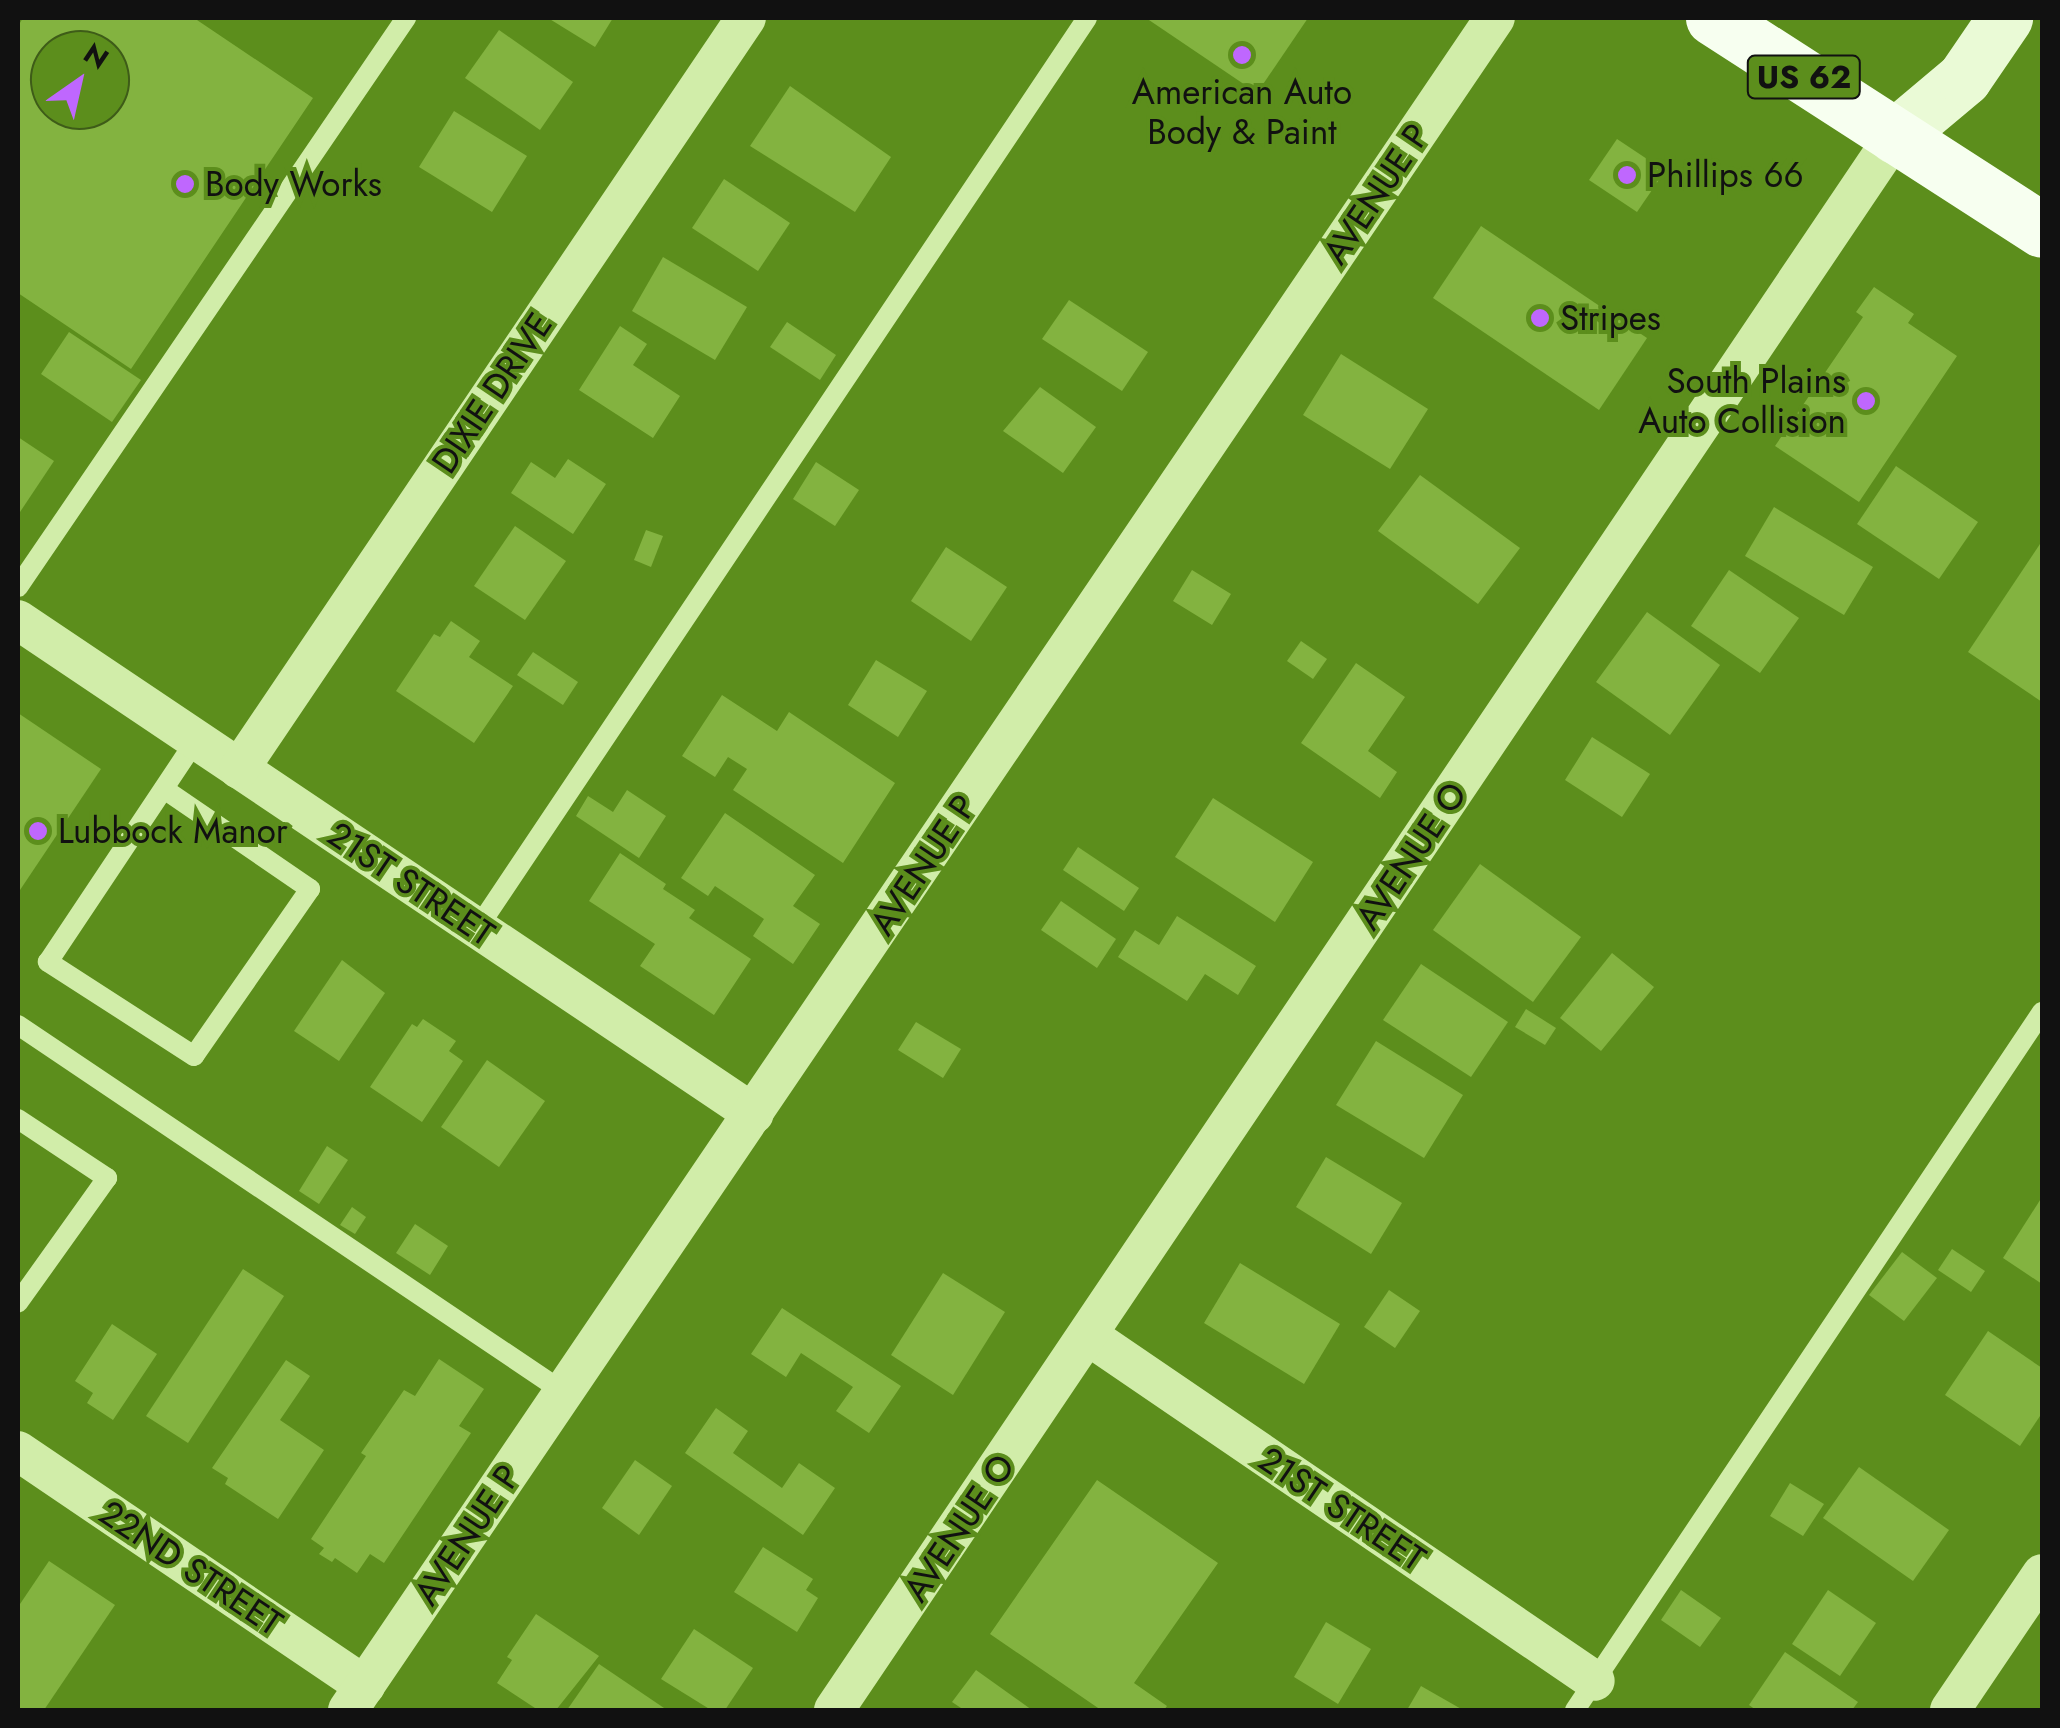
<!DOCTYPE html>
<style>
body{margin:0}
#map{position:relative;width:2060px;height:1728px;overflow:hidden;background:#5c8e1c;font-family:Jost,sans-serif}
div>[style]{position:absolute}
.building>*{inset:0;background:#83b340}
.lane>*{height:20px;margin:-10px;padding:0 10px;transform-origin:10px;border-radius:10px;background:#d1eda9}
.street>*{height:40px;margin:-20px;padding:0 20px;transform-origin:20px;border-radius:20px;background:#d1eda9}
.secondary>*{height:55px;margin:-27.5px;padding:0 27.5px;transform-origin:27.5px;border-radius:27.5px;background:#eafad6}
.primary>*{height:55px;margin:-27.5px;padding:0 27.5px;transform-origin:27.5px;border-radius:27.5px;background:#f7fff0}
.dots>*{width:28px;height:28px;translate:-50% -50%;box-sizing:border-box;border:5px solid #5c8e1c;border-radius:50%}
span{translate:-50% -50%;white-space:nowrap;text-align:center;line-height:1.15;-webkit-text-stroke:8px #5c8e1c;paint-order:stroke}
.shield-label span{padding:2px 8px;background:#5c8e1c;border:2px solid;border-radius:8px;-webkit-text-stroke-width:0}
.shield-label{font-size:32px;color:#111;font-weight:700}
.poi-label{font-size:35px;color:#111}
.left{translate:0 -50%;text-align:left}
.right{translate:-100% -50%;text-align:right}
.street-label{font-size:35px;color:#111}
.frame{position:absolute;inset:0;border:20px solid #111;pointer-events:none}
.north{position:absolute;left:30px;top:30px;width:100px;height:100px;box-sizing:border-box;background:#5c8e1c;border:2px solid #3e5c18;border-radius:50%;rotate:34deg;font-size:28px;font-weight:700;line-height:40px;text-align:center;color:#111}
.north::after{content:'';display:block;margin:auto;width:35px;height:45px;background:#bf67fe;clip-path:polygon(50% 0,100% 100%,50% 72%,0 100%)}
</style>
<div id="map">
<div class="building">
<div style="clip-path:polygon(evenodd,23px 18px,194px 18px,313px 98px,131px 369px,18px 293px,18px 26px,23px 18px,50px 50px,110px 50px,110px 110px,50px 110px,50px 50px)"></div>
<div style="clip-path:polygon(548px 18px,613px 18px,595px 47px)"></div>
<div style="clip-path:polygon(1146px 18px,1308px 18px,1257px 93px)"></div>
<div style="clip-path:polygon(499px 30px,573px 82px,540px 130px,465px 78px)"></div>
<div style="clip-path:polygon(790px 86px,891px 157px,855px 212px,750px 146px)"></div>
<div style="clip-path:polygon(454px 111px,527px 156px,492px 212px,419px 167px)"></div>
<div style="clip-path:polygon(1617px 139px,1665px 171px,1637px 212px,1589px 180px)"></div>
<div style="clip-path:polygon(724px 179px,790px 223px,758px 271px,692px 228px)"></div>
<div style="clip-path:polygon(1481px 226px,1647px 338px,1599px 410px,1433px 298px)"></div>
<div style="clip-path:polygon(663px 257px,747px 307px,715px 360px,632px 311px)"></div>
<div style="clip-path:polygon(1874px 287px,1914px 314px,1908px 323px,1957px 356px,1859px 502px,1775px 446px,1863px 317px,1856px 312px)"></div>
<div style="clip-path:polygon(1069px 300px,1148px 352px,1122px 391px,1042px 339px)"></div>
<div style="clip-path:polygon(787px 322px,836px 355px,820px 380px,770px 347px)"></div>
<div style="clip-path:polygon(620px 326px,647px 344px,633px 365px,680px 396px,653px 438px,579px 390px)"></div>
<div style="clip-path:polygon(69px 332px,141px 380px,112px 422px,41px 374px)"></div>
<div style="clip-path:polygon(1341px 354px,1428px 409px,1390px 469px,1303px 415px)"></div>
<div style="clip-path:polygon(1040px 387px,1096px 427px,1063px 473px,1003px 431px)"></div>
<div style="clip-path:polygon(18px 437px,54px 461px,18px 515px)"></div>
<div style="clip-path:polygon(568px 459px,606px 484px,573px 534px,511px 493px,531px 462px,555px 478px)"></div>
<div style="clip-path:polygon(816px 462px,859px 490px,835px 526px,793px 499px)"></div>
<div style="clip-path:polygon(1896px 466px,1978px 522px,1939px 579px,1857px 524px)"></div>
<div style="clip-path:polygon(1420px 475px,1520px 548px,1478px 604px,1378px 531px)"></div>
<div style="clip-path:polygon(1774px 507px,1873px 567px,1844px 615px,1745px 556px)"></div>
<div style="clip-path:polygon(515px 526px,566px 561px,525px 620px,474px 586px)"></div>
<div style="clip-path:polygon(646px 530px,663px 536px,651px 567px,634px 560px)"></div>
<div style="clip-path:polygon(2042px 541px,2042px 702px,1968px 652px)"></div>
<div style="clip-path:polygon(946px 547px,1007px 587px,971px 641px,911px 601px)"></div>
<div style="clip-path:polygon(1192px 570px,1231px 594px,1212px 625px,1173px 601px)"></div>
<div style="clip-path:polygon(1729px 570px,1799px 618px,1760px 673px,1691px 626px)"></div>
<div style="clip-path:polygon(1647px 612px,1720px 665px,1670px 735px,1596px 682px)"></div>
<div style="clip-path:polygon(451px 621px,480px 641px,469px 657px,513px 686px,474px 743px,396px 691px,434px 634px,440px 637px)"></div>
<div style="clip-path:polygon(1301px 641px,1327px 659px,1313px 679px,1287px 661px)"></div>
<div style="clip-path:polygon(533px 652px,578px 682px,563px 705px,517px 675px)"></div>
<div style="clip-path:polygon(876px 660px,927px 691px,898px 737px,848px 705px)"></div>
<div style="clip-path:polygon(1356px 663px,1405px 697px,1368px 751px,1397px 772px,1380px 798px,1301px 743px)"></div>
<div style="clip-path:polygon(722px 695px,777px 731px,789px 712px,895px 783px,843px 863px,733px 790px,747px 769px,728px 757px,715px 777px,682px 756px)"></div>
<div style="clip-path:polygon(18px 713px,101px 769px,18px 893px)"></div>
<div style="clip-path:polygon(1592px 737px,1650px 774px,1622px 817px,1565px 780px)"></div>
<div style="clip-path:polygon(627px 790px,666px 816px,639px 858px,576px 816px,588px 796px,613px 812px)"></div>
<div style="clip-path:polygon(1213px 798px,1313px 862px,1275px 922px,1175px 857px)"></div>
<div style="clip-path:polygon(725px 813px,815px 875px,793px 906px,820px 924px,793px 964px,753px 936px,764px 919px,715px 886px,708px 896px,681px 878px)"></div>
<div style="clip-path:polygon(1078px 847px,1139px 888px,1124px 911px,1063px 870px)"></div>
<div style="clip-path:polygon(620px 853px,666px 884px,663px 889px,695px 910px,689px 918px,751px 959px,714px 1015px,640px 966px,655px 944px,589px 901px)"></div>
<div style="clip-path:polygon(1480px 864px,1581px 937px,1533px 1002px,1433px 930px)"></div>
<div style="clip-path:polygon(1061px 901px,1116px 939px,1097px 968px,1041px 930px)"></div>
<div style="clip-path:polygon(1177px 916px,1256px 966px,1238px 995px,1205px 974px,1187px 1001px,1118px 957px,1135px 930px,1159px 945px)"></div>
<div style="clip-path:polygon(1612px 953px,1654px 987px,1601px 1051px,1560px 1018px)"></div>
<div style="clip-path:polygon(342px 960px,385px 993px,339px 1061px,294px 1031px)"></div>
<div style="clip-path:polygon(1421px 964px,1508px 1022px,1471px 1077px,1383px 1020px)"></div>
<div style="clip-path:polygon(1526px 1009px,1556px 1028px,1545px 1045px,1515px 1027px)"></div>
<div style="clip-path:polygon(423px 1019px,456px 1041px,449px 1051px,463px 1061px,422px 1122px,370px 1087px,412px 1024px,417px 1027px)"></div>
<div style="clip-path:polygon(916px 1022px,961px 1049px,943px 1078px,898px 1050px)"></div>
<div style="clip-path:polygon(1376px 1041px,1463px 1095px,1424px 1158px,1336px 1105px)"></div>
<div style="clip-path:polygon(487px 1060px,545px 1101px,499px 1167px,441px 1127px)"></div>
<div style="clip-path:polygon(327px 1146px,348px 1160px,319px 1204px,299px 1191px)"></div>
<div style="clip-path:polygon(1326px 1157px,1402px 1203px,1371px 1254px,1296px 1207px)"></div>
<div style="clip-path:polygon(2042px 1197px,2042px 1284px,2003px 1258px)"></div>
<div style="clip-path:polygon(352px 1207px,366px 1217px,355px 1234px,340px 1225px)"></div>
<div style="clip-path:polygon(415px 1224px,448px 1246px,430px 1275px,396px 1253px)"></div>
<div style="clip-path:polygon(1952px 1249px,1985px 1271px,1971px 1292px,1938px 1270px)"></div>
<div style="clip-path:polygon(1902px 1252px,1937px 1278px,1904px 1321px,1869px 1295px)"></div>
<div style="clip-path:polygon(1240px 1263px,1340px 1324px,1304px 1384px,1204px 1323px)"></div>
<div style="clip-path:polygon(243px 1269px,284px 1296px,188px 1443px,146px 1416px)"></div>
<div style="clip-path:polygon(943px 1273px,1005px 1312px,953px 1395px,891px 1355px)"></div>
<div style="clip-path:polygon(1389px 1290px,1420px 1311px,1395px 1348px,1364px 1327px)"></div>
<div style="clip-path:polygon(782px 1308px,901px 1386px,869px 1433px,836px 1411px,853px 1387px,801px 1353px,786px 1377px,751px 1354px)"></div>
<div style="clip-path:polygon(112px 1324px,157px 1354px,113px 1420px,87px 1403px,93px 1393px,75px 1381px)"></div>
<div style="clip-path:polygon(1988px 1331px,2042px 1368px,2042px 1413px,2020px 1446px,1945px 1395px)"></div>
<div style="clip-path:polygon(439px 1359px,484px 1389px,459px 1426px,471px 1433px,384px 1563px,370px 1554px,357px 1573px,335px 1558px,332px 1562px,319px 1554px,324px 1548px,311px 1539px,366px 1456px,361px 1453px,404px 1390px,415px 1396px)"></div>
<div style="clip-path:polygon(286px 1360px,310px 1376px,280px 1420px,324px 1450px,278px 1519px,225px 1484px,228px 1478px,212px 1468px)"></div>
<div style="clip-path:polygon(716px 1408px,748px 1431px,733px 1453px,782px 1488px,799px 1463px,835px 1488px,803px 1535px,685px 1453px)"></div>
<div style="clip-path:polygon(635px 1460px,672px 1486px,639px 1535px,602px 1508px)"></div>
<div style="clip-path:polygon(1859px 1467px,1949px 1530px,1913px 1581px,1823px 1518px)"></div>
<div style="clip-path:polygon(1097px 1480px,1218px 1563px,1134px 1683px,1167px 1706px,1164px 1710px,1101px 1710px,990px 1634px)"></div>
<div style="clip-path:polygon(1790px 1483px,1824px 1504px,1803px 1536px,1770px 1516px)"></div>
<div style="clip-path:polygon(763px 1547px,813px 1579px,806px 1590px,818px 1598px,797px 1632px,734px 1592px)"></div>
<div style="clip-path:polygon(49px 1561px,115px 1605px,44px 1710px,18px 1710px,18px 1607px)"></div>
<div style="clip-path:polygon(1681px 1590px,1721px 1618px,1700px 1647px,1661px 1620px)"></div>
<div style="clip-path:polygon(1828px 1590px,1876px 1623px,1840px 1676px,1792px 1644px)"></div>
<div style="clip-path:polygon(536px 1614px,599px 1656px,556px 1710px,538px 1710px,497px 1683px,512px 1660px,507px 1657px)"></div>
<div style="clip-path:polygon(1326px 1622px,1371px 1649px,1338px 1704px,1294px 1677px)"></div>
<div style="clip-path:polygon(694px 1629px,753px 1668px,725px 1710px,711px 1710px,661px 1679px)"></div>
<div style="clip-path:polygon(1785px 1652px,1858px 1702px,1852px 1710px,1756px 1710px,1749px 1705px)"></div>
<div style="clip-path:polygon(599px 1664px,667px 1710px,567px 1710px)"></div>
<div style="clip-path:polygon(976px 1670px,1032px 1710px,964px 1710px,952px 1702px)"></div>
<div style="clip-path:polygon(1421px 1686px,1463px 1710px,1407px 1710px)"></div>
</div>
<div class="lane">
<div style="left:18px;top:587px;width:689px;rotate:-55.71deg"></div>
<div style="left:164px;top:789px;width:177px;rotate:34.4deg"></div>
<div style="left:310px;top:889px;width:203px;rotate:124.8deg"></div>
<div style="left:194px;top:1056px;width:174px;rotate:-147.2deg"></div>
<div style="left:48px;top:962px;width:267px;rotate:-56.3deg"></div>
<div style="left:477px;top:929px;width:1096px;rotate:-56.19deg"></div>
<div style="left:18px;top:1025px;width:659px;rotate:33.93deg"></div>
<div style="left:18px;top:1119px;width:107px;rotate:33.5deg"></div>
<div style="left:107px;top:1178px;width:153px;rotate:125.5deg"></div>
<div style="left:1575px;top:1710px;width:840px;rotate:-56.22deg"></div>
</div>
<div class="street">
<div style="left:18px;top:620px;width:886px;rotate:33.87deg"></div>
<div style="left:239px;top:769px;width:906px;rotate:-55.98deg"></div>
<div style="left:1089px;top:1336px;width:612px;rotate:34.29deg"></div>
<div style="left:18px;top:1451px;width:419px;rotate:34.1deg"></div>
<div style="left:348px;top:1710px;width:2044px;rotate:-55.87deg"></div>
<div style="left:834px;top:1710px;width:1898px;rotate:-56.02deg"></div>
<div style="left:1950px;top:1710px;width:164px;rotate:-55.9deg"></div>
</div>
<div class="secondary">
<div style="left:1895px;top:136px;width:90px;rotate:-40deg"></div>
<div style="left:1964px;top:78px;width:73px;rotate:-55.7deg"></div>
</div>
<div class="primary">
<div style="left:1713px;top:18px;width:391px;rotate:32.8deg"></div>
</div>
<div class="dots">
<div style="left:1242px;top:55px;background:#bf67fe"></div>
<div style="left:1627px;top:175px;background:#bf67fe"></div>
<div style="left:185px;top:184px;background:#bf67fe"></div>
<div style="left:1540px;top:318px;background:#bf67fe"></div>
<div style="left:1866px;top:401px;background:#bf67fe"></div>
<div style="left:38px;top:831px;background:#bf67fe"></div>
</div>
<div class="shield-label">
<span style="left:1804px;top:77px">US 62</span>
</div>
<div class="poi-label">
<span style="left:1242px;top:112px">American Auto<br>Body &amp; Paint</span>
<span class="left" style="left:1647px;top:175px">Phillips 66</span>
<span class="left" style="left:205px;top:184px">Body Works</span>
<span class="left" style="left:1560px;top:318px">Stripes</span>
<span class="right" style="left:1846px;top:401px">South Plains<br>Auto Collision</span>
<span class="left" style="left:58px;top:831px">Lubbock Manor</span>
</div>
<div class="street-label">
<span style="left:1376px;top:194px;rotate:-56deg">AVENUE P</span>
<span style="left:492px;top:393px;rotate:-56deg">DIXIE DRIVE</span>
<span style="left:1411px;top:856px;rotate:-56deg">AVENUE O</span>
<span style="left:923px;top:865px;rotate:-56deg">AVENUE P</span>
<span style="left:411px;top:884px;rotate:34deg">21ST STREET</span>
<span style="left:1342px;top:1509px;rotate:34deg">21ST STREET</span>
<span style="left:959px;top:1528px;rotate:-56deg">AVENUE O</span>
<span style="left:467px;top:1535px;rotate:-56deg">AVENUE P</span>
<span style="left:191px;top:1568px;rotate:34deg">22ND STREET</span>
</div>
<div class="frame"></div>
<div class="north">N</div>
</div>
